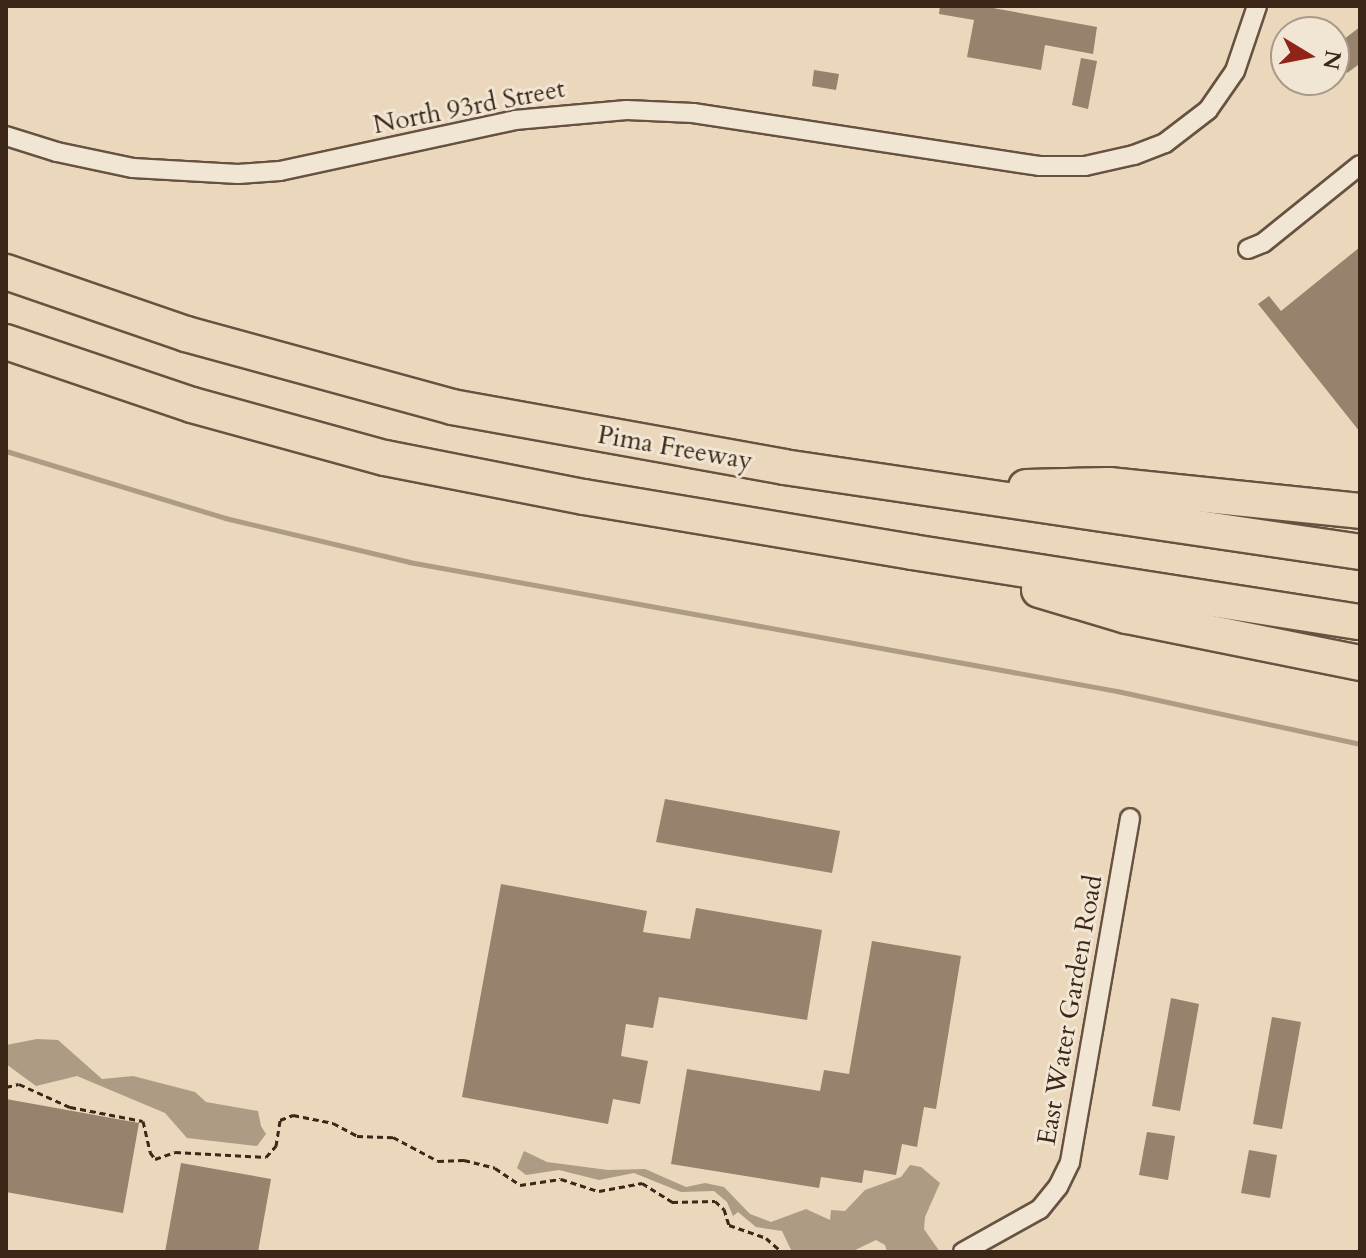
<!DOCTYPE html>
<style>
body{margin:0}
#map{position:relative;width:1366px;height:1258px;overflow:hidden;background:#ead7bc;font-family:Cardo,serif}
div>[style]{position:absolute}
.water>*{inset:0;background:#ae9b84}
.stream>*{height:5px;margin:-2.5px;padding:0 2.5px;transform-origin:2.5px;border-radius:2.5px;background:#ae9b84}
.building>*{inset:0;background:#96826d}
.path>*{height:3px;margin-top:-1.5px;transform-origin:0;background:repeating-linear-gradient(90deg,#3b2618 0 6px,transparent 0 10px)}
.roads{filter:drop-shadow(2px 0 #675241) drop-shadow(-2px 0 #675241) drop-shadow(0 2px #675241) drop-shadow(0 -2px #675241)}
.street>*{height:18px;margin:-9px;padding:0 9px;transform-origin:9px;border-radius:9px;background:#f1e5d3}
.highway>*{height:34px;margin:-17px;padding:0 17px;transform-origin:17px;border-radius:17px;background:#ead7bc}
span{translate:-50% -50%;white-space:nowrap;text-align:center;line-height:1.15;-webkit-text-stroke:6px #f1e5d3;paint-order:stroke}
.street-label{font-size:26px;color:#3b2618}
.frame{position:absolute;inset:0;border:8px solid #3b2618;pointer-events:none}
.north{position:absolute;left:1270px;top:16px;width:80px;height:80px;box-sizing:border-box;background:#f1e5d3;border:2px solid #a89988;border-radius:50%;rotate:100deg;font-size:22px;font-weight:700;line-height:32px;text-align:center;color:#3b2618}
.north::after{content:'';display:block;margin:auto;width:28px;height:36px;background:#8f2418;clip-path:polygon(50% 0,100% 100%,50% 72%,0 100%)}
</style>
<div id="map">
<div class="water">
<div style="clip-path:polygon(37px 1039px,58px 1040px,102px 1079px,133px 1076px,195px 1092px,206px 1102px,258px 1111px,261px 1126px,266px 1134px,257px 1146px,187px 1138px,165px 1113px,77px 1076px,36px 1086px,6px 1064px,6px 1045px)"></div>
<div style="clip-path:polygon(524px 1151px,547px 1162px,608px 1170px,645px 1169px,686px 1187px,705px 1183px,724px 1187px,750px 1214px,771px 1222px,806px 1209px,830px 1220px,831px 1210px,845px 1211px,865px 1190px,901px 1177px,910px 1165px,921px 1167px,940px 1183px,925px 1217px,924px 1229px,940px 1252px,887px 1252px,885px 1245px,876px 1240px,851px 1252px,792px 1252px,782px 1231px,756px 1227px,738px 1212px,733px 1216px,727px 1202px,714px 1191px,681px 1192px,634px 1173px,599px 1180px,559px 1170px,526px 1175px,517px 1168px)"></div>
</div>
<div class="stream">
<div style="left:6px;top:451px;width:229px;rotate:17deg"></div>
<div style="left:225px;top:518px;width:189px;rotate:13.4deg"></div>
<div style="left:409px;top:562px;width:720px;rotate:10.33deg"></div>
<div style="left:1117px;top:691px;width:249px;rotate:12.3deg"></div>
</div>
<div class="building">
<div style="clip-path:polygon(940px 6px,982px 6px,1097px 27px,1093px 54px,1045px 45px,1041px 70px,967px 57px,974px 20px,939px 14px)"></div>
<div style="clip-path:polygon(1360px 27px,1360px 68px,1358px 65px,1347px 73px,1339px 62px,1349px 54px,1340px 42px)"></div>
<div style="clip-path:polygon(1081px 58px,1097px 61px,1088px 109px,1072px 105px)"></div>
<div style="clip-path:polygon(814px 70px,839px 74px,836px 90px,812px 86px)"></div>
<div style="clip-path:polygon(1360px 247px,1360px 432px,1258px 304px,1269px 296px,1281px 311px)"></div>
<div style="clip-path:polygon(665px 799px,840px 831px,832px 873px,656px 842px)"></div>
<div style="clip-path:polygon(501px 884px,647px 911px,643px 932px,690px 939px,696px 908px,822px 930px,807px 1020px,659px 997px,653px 1028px,626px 1024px,621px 1056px,648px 1061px,640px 1104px,613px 1099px,608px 1124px,462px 1097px)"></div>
<div style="clip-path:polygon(872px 941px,961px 956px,936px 1109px,924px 1107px,917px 1147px,902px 1144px,896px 1175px,864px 1170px,862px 1183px,821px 1177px,819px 1188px,671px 1164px,687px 1069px,820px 1091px,824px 1070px,849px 1074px)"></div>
<div style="clip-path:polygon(1171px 998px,1199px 1004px,1180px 1111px,1152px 1106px)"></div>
<div style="clip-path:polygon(1272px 1017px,1301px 1022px,1282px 1129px,1253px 1124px)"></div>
<div style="clip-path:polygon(6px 1099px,139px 1123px,123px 1213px,6px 1192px)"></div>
<div style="clip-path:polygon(1147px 1132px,1175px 1136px,1168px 1180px,1139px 1175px)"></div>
<div style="clip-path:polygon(1249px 1150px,1277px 1155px,1270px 1198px,1241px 1193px)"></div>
<div style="clip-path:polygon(181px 1163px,271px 1179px,258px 1252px,165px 1252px)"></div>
</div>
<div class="path">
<div style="left:6px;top:1087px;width:13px;rotate:-13deg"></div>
<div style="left:19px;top:1084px;width:56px;rotate:24.3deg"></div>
<div style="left:70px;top:1107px;width:74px;rotate:10.9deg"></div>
<div style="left:143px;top:1121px;width:32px;rotate:77deg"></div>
<div style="left:150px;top:1152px;width:9px;rotate:54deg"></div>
<div style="left:155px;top:1159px;width:21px;rotate:-19deg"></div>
<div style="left:175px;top:1152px;width:91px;rotate:3.1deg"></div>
<div style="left:266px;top:1157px;width:15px;rotate:-48deg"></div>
<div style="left:276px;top:1146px;width:26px;rotate:-81deg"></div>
<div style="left:280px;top:1120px;width:14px;rotate:-21deg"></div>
<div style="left:293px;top:1115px;width:41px;rotate:11.3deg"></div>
<div style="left:333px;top:1123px;width:27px;rotate:28deg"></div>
<div style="left:357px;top:1136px;width:36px;rotate:2deg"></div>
<div style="left:393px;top:1137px;width:51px;rotate:28.1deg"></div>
<div style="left:438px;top:1161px;width:26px;rotate:-2deg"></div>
<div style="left:464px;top:1160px;width:32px;rotate:14deg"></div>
<div style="left:495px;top:1168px;width:30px;rotate:34deg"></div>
<div style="left:520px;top:1185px;width:41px;rotate:-8.3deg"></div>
<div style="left:561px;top:1179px;width:40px;rotate:18deg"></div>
<div style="left:599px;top:1191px;width:44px;rotate:-10.5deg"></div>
<div style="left:642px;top:1183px;width:36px;rotate:32deg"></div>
<div style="left:672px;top:1202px;width:43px;rotate:-1.3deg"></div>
<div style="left:715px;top:1201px;width:12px;rotate:42deg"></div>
<div style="left:724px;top:1209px;width:17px;rotate:73deg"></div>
<div style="left:729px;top:1225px;width:39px;rotate:19deg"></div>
<div style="left:766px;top:1238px;width:21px;rotate:41deg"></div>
</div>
<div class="roads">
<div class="street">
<div style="left:6px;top:136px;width:53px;rotate:17.4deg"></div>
<div style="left:57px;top:152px;width:78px;rotate:11.9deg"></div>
<div style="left:133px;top:168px;width:105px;rotate:3.3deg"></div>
<div style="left:238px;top:174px;width:42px;rotate:-4.1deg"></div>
<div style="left:280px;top:171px;width:240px;rotate:-12.2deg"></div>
<div style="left:515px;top:120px;width:112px;rotate:-5.1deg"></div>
<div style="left:627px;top:110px;width:66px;rotate:2.6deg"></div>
<div style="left:693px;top:113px;width:350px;rotate:8.7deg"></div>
<div style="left:1039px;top:166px;width:46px"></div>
<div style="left:1085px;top:166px;width:50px;rotate:-12.7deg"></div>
<div style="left:1134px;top:155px;width:33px;rotate:-21deg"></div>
<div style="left:1165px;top:143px;width:54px;rotate:-37.5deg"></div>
<div style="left:1208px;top:110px;width:47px;rotate:-55.3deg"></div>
<div style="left:1235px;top:71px;width:69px;rotate:-71.3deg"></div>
<div style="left:1248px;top:249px;width:16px;rotate:-22deg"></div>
<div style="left:1263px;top:243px;width:124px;rotate:-38.8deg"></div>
<div style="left:963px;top:1252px;width:88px;rotate:-29.2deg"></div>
<div style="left:1040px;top:1209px;width:28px;rotate:-51deg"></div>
<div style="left:1058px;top:1187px;width:28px;rotate:-64deg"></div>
<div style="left:1070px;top:1162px;width:349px;rotate:-80.1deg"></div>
</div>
<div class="highway">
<div style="left:6px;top:272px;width:190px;rotate:19deg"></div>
<div style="left:186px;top:334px;width:276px;rotate:15.3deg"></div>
<div style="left:452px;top:407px;width:337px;rotate:10.2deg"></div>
<div style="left:784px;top:467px;width:582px;rotate:8.39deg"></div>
<div style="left:6px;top:342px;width:196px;rotate:18.7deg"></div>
<div style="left:192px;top:405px;width:200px;rotate:15.4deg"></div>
<div style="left:385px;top:458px;width:203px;rotate:11.1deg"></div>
<div style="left:584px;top:497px;width:333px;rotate:9.5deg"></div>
<div style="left:912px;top:552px;width:453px;rotate:8.9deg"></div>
<div style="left:1026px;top:487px;width:83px;rotate:-1.4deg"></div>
<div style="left:1109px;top:485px;width:252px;rotate:5.9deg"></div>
<div style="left:1039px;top:590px;width:92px;rotate:16.5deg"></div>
<div style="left:1127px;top:616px;width:238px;rotate:11.4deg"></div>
</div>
</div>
<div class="street-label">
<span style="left:469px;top:107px;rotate:-11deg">North 93rd Street</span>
<span style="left:675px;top:448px;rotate:10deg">Pima Freeway</span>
<span style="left:1070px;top:1010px;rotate:-80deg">East Water Garden Road</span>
</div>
<div class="frame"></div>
<div class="north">N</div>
</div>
